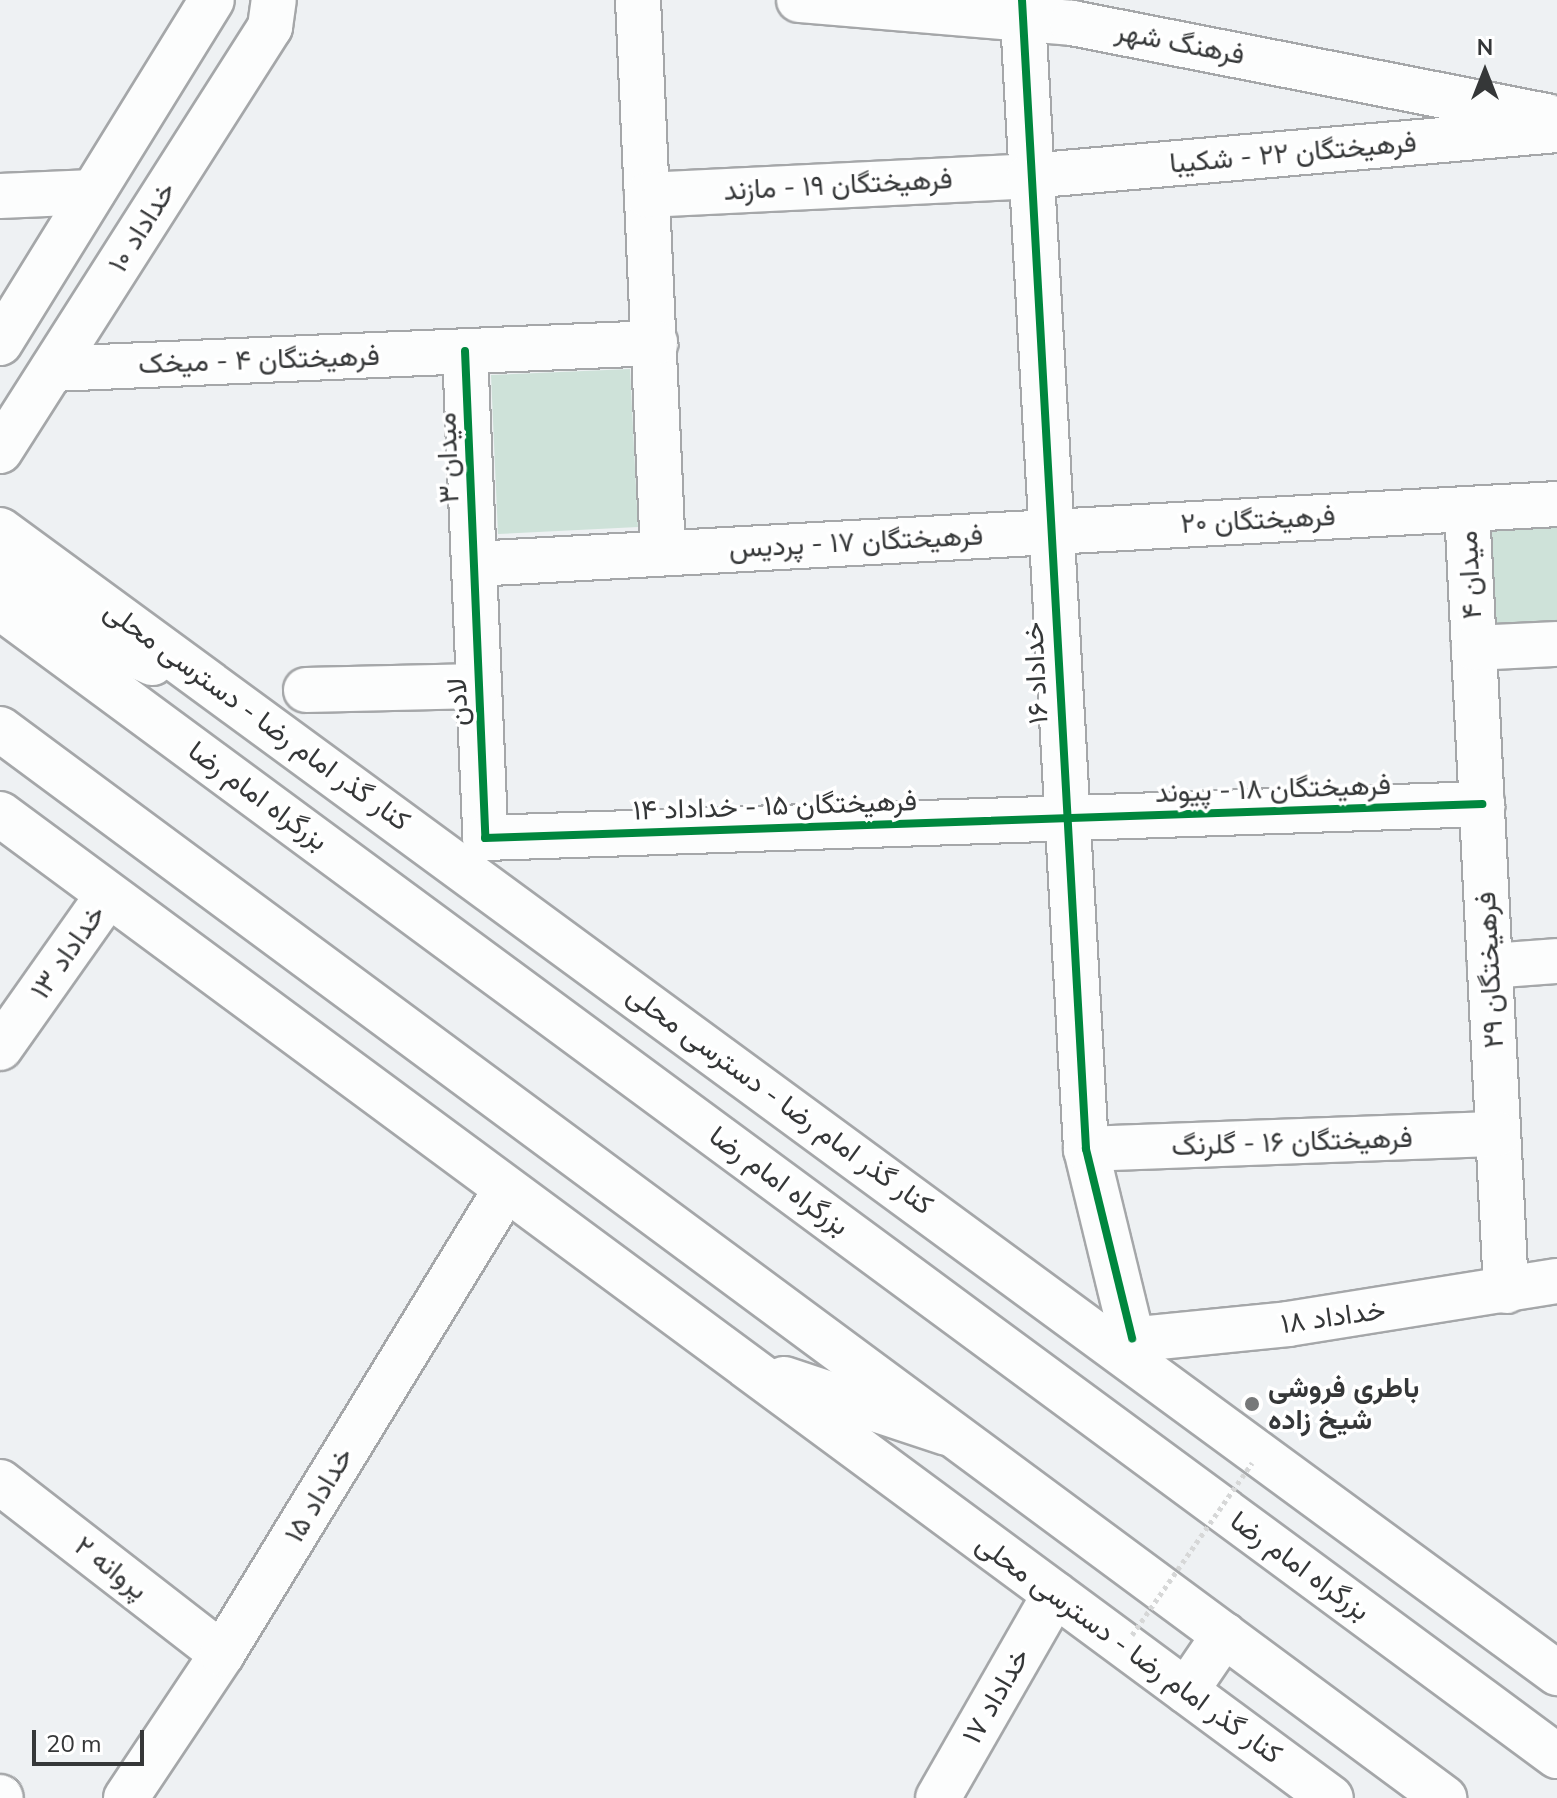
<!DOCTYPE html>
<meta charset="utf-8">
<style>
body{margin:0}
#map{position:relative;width:1557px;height:1798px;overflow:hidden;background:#eef1f3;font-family:"Nunito Sans",Vazirmatn,sans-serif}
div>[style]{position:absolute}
.green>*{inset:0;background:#cee2d9}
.roads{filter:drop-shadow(2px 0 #a5a7a9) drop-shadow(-2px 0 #a5a7a9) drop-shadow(0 2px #a5a7a9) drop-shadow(0 -2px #a5a7a9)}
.minor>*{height:44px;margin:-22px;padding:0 22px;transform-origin:22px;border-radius:22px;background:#fcfdfd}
.major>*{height:44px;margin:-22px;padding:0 22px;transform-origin:22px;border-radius:22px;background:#fcfdfd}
.highway>*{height:44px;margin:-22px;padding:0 22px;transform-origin:22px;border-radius:22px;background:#fcfdfd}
.path-bridge>*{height:5px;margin-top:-2.5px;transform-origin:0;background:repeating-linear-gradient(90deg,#d6d7d7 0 4px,transparent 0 8px)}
.cycleway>*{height:8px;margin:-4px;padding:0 4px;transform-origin:4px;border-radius:4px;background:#00873e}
.dots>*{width:22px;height:22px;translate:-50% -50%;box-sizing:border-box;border:4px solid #fff;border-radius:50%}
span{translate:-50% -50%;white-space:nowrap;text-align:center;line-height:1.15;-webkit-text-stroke:7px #fff;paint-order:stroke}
.street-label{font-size:28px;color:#353738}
.poi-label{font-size:28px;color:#353738;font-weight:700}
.left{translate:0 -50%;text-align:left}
.north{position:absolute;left:1445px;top:32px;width:80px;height:80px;-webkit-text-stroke:6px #fff;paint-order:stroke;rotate:0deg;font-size:22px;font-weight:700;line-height:32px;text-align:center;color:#353738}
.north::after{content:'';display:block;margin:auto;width:28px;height:36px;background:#353738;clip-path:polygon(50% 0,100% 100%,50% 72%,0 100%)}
.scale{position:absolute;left:32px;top:1730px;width:112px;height:36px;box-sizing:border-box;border:4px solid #353738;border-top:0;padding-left:10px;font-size:24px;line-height:28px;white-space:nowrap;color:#353738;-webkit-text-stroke:6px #fff;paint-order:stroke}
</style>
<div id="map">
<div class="green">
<div style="clip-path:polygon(630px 369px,638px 527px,498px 534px,491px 375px)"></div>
<div style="clip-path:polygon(1557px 522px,1557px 625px,1489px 628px,1482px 527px)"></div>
</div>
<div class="roads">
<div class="minor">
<div style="left:638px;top:0;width:554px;rotate:87.41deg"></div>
<div style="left:799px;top:0;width:274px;rotate:4.8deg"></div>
<div style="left:1072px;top:23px;width:484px;rotate:11.1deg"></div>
<div style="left:1022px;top:0;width:1151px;rotate:86.81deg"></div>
<div style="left:1086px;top:1149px;width:195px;rotate:76.3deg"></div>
<div style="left:647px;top:195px;width:382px;rotate:-2.8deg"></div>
<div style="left:1029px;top:176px;width:530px;rotate:-4.98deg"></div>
<div style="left:0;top:196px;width:93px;rotate:-2.5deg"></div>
<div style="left:0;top:343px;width:403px;rotate:-58.3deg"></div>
<div style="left:465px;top:351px;width:487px;rotate:87.6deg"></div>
<div style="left:485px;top:838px;width:998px;rotate:-1.95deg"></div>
<div style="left:53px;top:369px;width:603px;rotate:-2.47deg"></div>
<div style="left:0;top:451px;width:503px;rotate:-57.51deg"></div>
<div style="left:270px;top:27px;width:27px;rotate:-82deg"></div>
<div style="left:1467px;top:509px;width:783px;rotate:87.14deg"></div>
<div style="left:474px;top:564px;width:1085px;rotate:-3.17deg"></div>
<div style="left:1474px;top:648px;width:83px;rotate:-2.8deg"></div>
<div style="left:306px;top:690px;width:173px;rotate:-1.3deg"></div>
<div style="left:1490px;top:966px;width:67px;rotate:-4.3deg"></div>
<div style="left:0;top:1048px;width:187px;rotate:-54.8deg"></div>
<div style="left:1086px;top:1149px;width:412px;rotate:-2.1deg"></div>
<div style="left:1109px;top:1342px;width:180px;rotate:-5.7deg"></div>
<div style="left:1288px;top:1324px;width:272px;rotate:-9.1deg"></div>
<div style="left:0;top:1482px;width:281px;rotate:37.8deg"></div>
<div style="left:0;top:1797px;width:1px;rotate:45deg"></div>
<div style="left:126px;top:1798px;width:173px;rotate:-56.3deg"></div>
<div style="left:222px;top:1654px;width:545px;rotate:-58.59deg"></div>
<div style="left:938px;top:1798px;width:235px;rotate:-60.2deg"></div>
</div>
<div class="major">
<div style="left:0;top:530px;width:1932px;rotate:36.28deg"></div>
<div style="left:0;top:569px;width:118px;rotate:35.3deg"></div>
<div style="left:96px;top:637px;width:62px;rotate:24.9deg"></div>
<div style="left:0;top:814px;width:1655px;rotate:36.48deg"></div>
<div style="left:784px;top:1379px;width:171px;rotate:18.4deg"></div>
<div style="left:1186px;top:1691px;width:68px;rotate:-55.8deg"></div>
</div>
<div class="highway">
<div style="left:0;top:607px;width:1935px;rotate:36.43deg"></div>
<div style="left:0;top:729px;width:1797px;rotate:36.51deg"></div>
</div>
</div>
<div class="path-bridge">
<div style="left:1132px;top:1635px;width:210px;rotate:-55.1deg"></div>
</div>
<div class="cycleway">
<div style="left:1022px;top:0;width:1151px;rotate:86.81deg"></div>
<div style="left:1086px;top:1149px;width:195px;rotate:76.3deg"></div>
<div style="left:465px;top:351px;width:487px;rotate:87.6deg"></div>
<div style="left:485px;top:838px;width:998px;rotate:-1.95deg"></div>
</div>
<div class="dots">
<div style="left:1252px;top:1404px;background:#767879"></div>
</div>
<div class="street-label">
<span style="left:1180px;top:43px;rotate:11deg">فرهنگ شهر</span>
<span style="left:1293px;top:153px;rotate:-5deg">فرهیختگان ۲۲ - شکیبا</span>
<span style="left:838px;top:185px;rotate:-3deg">فرهیختگان ۱۹ - مازند</span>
<span style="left:142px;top:227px;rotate:-58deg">خداداد ۱۰</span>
<span style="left:259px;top:360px;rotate:-2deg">فرهیختگان ۴ - میخک</span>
<span style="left:448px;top:458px;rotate:-92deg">میدان ۳</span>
<span style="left:1258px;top:520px;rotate:-3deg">فرهیختگان ۲۰</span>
<span style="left:856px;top:542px;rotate:-3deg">فرهیختگان ۱۷ - پردیس</span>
<span style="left:1470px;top:575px;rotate:-93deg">میدان ۴</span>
<span style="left:1036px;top:673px;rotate:-93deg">خداداد ۱۶</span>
<span style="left:458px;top:702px;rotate:-92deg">لادن</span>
<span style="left:257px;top:716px;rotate:36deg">کنار گذر امام رضا - دسترسی محلی</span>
<span style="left:1273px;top:789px;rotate:-2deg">فرهیختگان ۱۸ - پیوند</span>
<span style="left:258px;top:796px;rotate:36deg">بزرگراه امام رضا</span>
<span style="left:775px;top:806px;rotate:-2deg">فرهیختگان ۱۵ - خداداد ۱۴</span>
<span style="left:68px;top:952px;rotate:-55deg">خداداد ۱۳</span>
<span style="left:1490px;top:970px;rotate:-93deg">فرهیختگان ۲۹</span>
<span style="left:780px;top:1100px;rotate:36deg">کنار گذر امام رضا - دسترسی محلی</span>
<span style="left:1292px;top:1142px;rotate:-2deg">فرهیختگان ۱۶ - گلرنگ</span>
<span style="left:779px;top:1181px;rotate:36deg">بزرگراه امام رضا</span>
<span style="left:1333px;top:1317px;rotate:-8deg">خداداد ۱۸</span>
<span style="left:319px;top:1495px;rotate:-59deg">خداداد ۱۵</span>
<span style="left:1300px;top:1566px;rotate:36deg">بزرگراه امام رضا</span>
<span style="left:111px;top:1568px;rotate:38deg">پروانه ۲</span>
<span style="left:1129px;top:1649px;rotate:36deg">کنار گذر امام رضا - دسترسی محلی</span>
<span style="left:996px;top:1696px;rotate:-60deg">خداداد ۱۷</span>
</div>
<div class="poi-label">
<span class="left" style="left:1268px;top:1404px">باطری فروشی<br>شیخ زاده</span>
</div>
<div class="north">N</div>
<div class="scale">20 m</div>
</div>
